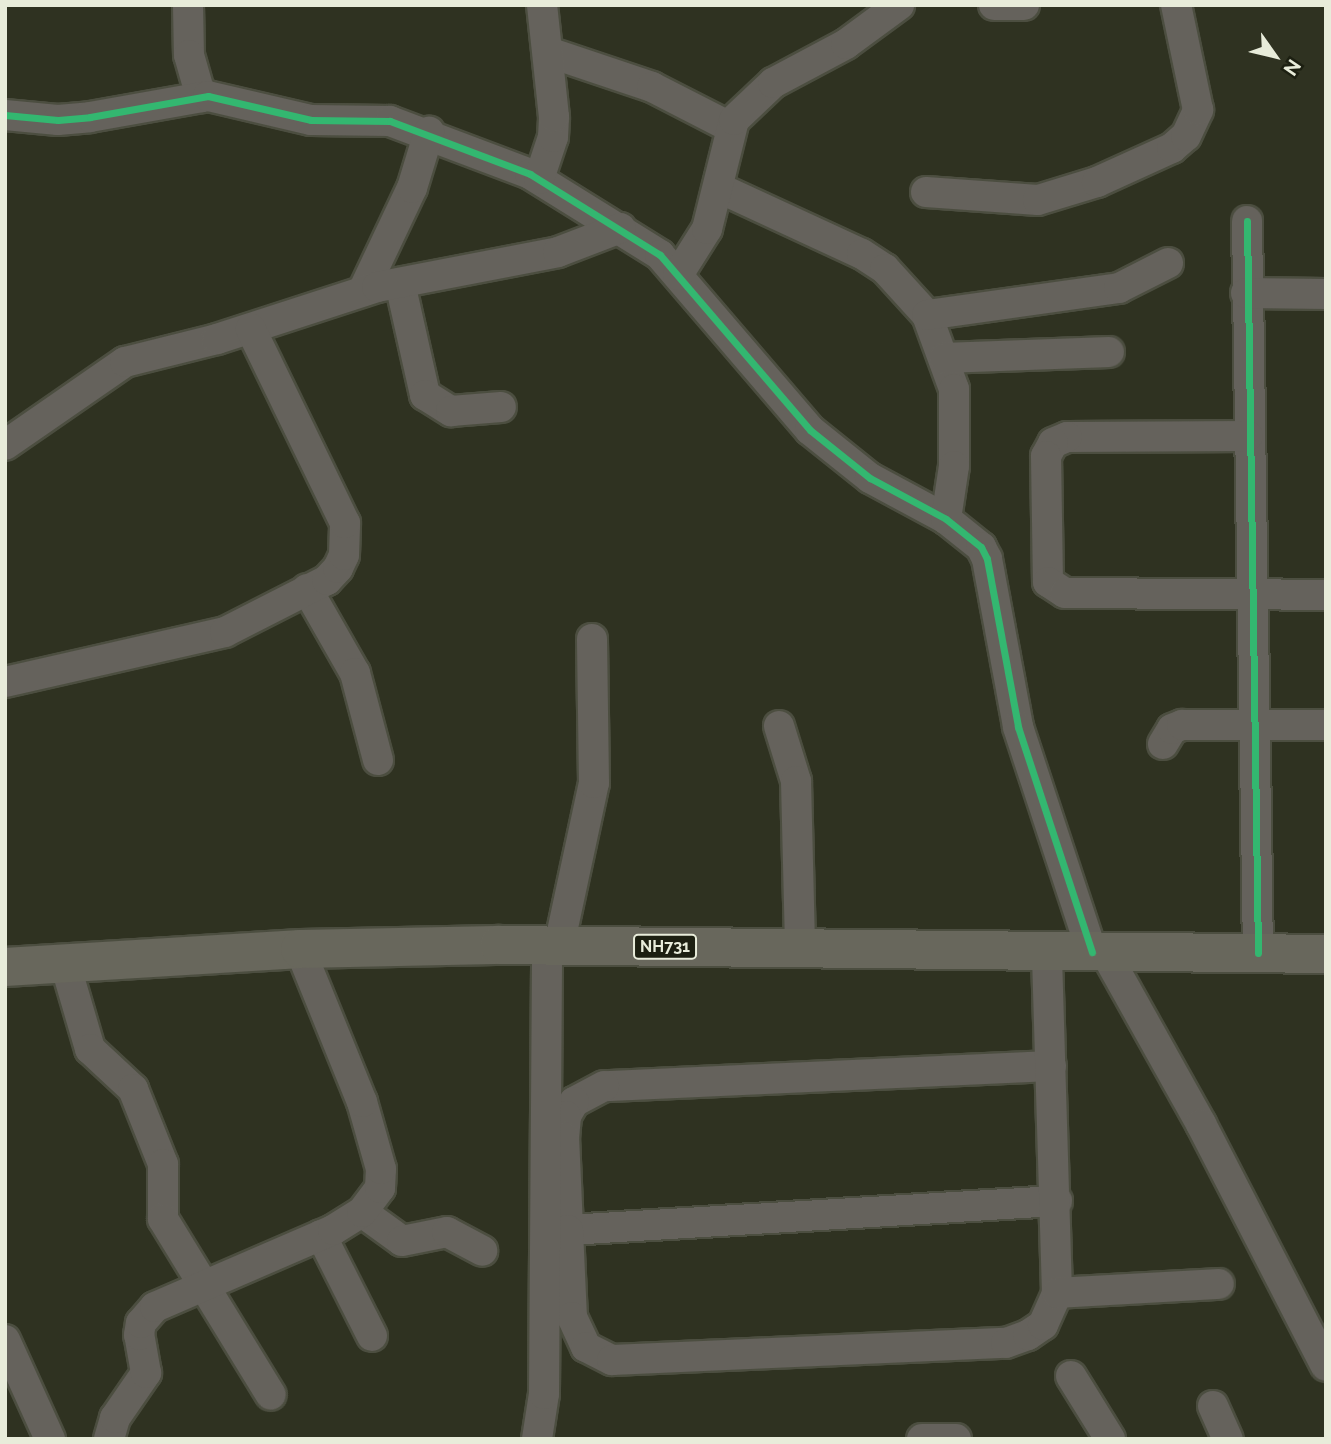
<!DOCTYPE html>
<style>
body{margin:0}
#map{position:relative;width:1331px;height:1444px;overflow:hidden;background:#2f3221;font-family:Raleway,sans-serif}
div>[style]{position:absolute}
.roads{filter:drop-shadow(2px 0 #4c4e40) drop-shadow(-2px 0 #4c4e40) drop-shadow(0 2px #4c4e40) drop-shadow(0 -2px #4c4e40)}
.minor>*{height:30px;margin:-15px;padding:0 15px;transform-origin:15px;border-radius:15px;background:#65625c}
.highway>*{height:38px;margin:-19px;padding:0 19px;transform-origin:19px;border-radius:19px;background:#68675c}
.cycleway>*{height:7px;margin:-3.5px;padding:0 3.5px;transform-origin:3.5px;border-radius:3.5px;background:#33b770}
span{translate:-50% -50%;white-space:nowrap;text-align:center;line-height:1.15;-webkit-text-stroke:6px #1c1f11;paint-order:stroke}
.shield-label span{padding:2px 5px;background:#1c1f11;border:2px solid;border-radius:5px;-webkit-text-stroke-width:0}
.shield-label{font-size:16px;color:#e8ecda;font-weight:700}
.frame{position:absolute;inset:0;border:7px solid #e8ecda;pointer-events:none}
.north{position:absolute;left:1240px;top:21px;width:70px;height:70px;-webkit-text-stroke:5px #1c1f11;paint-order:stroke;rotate:124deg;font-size:19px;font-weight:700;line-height:28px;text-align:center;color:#e8ecda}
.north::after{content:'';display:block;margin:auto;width:24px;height:32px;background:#e8ecda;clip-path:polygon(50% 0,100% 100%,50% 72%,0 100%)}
</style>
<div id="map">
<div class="roads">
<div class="minor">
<div style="left:188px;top:5px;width:50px;rotate:88.9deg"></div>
<div style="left:189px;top:55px;width:44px;rotate:74.1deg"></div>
<div style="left:994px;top:5px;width:30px"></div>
<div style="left:548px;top:52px;width:110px;rotate:18.6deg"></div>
<div style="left:652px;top:87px;width:88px;rotate:27.1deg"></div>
<div style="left:5px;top:115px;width:53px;rotate:5.4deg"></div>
<div style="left:58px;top:120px;width:32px;rotate:-5deg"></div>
<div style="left:90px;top:117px;width:120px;rotate:-10.1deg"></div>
<div style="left:208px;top:96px;width:106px;rotate:13.1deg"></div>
<div style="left:311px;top:120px;width:79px;rotate:0.7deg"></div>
<div style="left:390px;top:121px;width:150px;rotate:20.7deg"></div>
<div style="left:530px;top:174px;width:153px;rotate:31.9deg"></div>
<div style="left:660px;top:255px;width:230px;rotate:49.4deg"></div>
<div style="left:810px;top:430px;width:77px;rotate:38.7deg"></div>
<div style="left:870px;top:478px;width:86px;rotate:28.3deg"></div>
<div style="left:946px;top:519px;width:45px;rotate:38.7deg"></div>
<div style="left:981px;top:547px;width:13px;rotate:63deg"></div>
<div style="left:987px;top:559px;width:171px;rotate:79.5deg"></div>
<div style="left:1018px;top:727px;width:237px;rotate:71.8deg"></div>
<div style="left:539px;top:179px;width:44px;rotate:-71.6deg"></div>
<div style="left:553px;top:137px;width:20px;rotate:-87deg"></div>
<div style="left:554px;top:117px;width:113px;rotate:-96.1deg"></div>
<div style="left:719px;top:188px;width:157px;rotate:24.8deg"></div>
<div style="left:862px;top:254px;width:27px;rotate:33deg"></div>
<div style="left:885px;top:269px;width:62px;rotate:47.6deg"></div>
<div style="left:927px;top:315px;width:79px;rotate:70deg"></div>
<div style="left:954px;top:389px;width:77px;rotate:90deg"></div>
<div style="left:954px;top:466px;width:54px;rotate:98.6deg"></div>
<div style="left:926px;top:192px;width:112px;rotate:4.1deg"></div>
<div style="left:1038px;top:200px;width:62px;rotate:-17deg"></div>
<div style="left:1097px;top:182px;width:82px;rotate:-24.4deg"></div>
<div style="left:1172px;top:148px;width:18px;rotate:-41deg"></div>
<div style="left:1186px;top:136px;width:29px;rotate:-65deg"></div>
<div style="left:1198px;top:110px;width:107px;rotate:-101.8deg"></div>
<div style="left:1247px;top:221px;width:732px;rotate:89.14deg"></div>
<div style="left:678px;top:275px;width:54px;rotate:-57.8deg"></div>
<div style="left:707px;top:229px;width:112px;rotate:-76.1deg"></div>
<div style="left:734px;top:120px;width:54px;rotate:-43.5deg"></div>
<div style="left:773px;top:83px;width:83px;rotate:-28.1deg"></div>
<div style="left:846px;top:44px;width:66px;rotate:-36.3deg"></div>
<div style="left:400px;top:283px;width:115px;rotate:77.4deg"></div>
<div style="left:425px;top:395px;width:31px;rotate:32deg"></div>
<div style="left:451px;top:411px;width:50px;rotate:-4.6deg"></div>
<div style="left:363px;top:291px;width:114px;rotate:-64.6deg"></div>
<div style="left:412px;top:188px;width:59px;rotate:-73.1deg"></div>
<div style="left:1246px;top:293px;width:80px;rotate:0.7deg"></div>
<div style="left:927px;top:315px;width:194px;rotate:-8deg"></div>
<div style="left:1119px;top:288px;width:55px;rotate:-27deg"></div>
<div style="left:944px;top:358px;width:165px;rotate:-2.1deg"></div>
<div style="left:1248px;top:436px;width:181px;rotate:179.7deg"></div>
<div style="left:1067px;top:437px;width:15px;rotate:157deg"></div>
<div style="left:1053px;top:443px;width:15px;rotate:118deg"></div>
<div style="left:1046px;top:456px;width:126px;rotate:89.1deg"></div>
<div style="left:1048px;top:582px;width:20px;rotate:33deg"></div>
<div style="left:1065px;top:593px;width:261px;rotate:0.4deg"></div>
<div style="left:5px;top:445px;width:146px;rotate:-34.7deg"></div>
<div style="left:125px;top:362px;width:95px;rotate:-14deg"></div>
<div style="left:217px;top:339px;width:168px;rotate:-18deg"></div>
<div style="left:377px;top:287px;width:184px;rotate:-10.9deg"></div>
<div style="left:558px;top:252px;width:67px;rotate:-20.9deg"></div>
<div style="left:307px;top:589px;width:97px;rotate:60.3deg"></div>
<div style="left:355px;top:673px;width:90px;rotate:75.2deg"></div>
<div style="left:5px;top:682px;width:226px;rotate:-12.8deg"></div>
<div style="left:225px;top:632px;width:114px;rotate:-27deg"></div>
<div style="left:327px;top:580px;width:16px;rotate:-47deg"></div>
<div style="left:338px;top:568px;width:14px;rotate:-65deg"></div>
<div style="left:344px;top:555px;width:32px;rotate:-88deg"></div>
<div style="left:345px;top:523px;width:216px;rotate:-115.9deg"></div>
<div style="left:779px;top:726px;width:58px;rotate:72.8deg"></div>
<div style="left:796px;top:781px;width:168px;rotate:88.6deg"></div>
<div style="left:1163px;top:744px;width:17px;rotate:-59deg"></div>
<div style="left:1172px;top:729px;width:11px;rotate:-22deg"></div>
<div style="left:1182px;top:725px;width:144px"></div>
<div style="left:559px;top:946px;width:167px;rotate:-77.9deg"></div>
<div style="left:594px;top:783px;width:144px;rotate:-90.8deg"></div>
<div style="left:1105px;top:952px;width:197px;rotate:60.8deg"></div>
<div style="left:1201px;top:1124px;width:272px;rotate:62.7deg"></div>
<div style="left:64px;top:960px;width:93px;rotate:73.7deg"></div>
<div style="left:90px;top:1049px;width:59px;rotate:42.9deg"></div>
<div style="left:133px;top:1089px;width:81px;rotate:68.2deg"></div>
<div style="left:163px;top:1164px;width:55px;rotate:90deg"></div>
<div style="left:163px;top:1219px;width:206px;rotate:58.5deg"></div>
<div style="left:1051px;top:1066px;width:447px;rotate:177.4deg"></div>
<div style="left:604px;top:1086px;width:34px;rotate:152deg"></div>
<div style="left:574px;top:1102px;width:16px;rotate:120deg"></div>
<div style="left:566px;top:1116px;width:21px;rotate:95deg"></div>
<div style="left:564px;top:1137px;width:93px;rotate:87.5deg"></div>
<div style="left:568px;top:1230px;width:490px;rotate:-3.4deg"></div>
<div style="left:362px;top:1212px;width:49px;rotate:35.9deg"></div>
<div style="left:402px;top:1241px;width:46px;rotate:-11.3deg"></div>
<div style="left:447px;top:1232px;width:40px;rotate:28deg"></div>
<div style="left:568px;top:1230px;width:87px;rotate:87.4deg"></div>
<div style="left:572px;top:1317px;width:33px;rotate:65deg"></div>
<div style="left:586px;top:1347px;width:29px;rotate:27deg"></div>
<div style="left:612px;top:1360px;width:394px;rotate:-2.5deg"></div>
<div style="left:1006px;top:1343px;width:23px;rotate:-20deg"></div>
<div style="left:1028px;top:1335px;width:18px;rotate:-34deg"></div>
<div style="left:1043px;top:1325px;width:35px;rotate:-66deg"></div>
<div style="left:1057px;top:1293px;width:342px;rotate:-91.7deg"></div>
<div style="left:321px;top:1235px;width:113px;rotate:63.2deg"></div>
<div style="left:1057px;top:1293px;width:162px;rotate:-3.2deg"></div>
<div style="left:5px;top:1340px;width:109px;rotate:65.6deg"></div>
<div style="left:1071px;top:1376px;width:74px;rotate:58.2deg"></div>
<div style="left:1213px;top:1406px;width:36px;rotate:66deg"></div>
<div style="left:109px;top:1439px;width:22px;rotate:-74deg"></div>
<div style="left:115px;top:1418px;width:55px;rotate:-55.4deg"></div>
<div style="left:146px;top:1373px;width:39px;rotate:-100deg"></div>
<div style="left:139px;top:1335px;width:12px;rotate:-81deg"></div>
<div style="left:141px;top:1323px;width:21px;rotate:-49deg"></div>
<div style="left:155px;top:1307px;width:194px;rotate:-23.4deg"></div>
<div style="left:333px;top:1230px;width:34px;rotate:-32deg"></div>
<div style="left:362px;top:1212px;width:30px;rotate:-53deg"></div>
<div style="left:380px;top:1188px;width:19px;rotate:-87deg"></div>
<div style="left:381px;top:1169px;width:70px;rotate:-105.8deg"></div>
<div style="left:362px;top:1102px;width:165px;rotate:-112.1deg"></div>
<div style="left:537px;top:1439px;width:46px;rotate:-81.2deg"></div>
<div style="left:544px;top:1394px;width:448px;rotate:-89.6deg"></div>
<div style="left:922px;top:1439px;width:34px"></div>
</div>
<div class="highway">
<div style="left:5px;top:967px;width:296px;rotate:-3.5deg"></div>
<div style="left:300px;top:949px;width:199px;rotate:-1.2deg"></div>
<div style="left:499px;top:945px;width:827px;rotate:0.62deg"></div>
</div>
</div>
<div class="cycleway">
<div style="left:5px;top:115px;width:53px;rotate:5.4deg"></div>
<div style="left:58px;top:120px;width:32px;rotate:-5deg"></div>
<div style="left:90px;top:117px;width:120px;rotate:-10.1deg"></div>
<div style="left:208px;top:96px;width:106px;rotate:13.1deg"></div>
<div style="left:311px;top:120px;width:79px;rotate:0.7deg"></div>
<div style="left:390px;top:121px;width:150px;rotate:20.7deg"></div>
<div style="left:530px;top:174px;width:153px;rotate:31.9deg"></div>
<div style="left:660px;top:255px;width:230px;rotate:49.4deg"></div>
<div style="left:810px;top:430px;width:77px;rotate:38.7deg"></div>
<div style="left:870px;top:478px;width:86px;rotate:28.3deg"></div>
<div style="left:946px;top:519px;width:45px;rotate:38.7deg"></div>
<div style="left:981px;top:547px;width:13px;rotate:63deg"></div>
<div style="left:987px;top:559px;width:171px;rotate:79.5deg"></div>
<div style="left:1018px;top:727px;width:237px;rotate:71.8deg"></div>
<div style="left:1247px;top:221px;width:732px;rotate:89.14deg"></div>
</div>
<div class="shield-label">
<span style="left:665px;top:947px">NH731</span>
</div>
<div class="frame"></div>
<div class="north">N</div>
</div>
